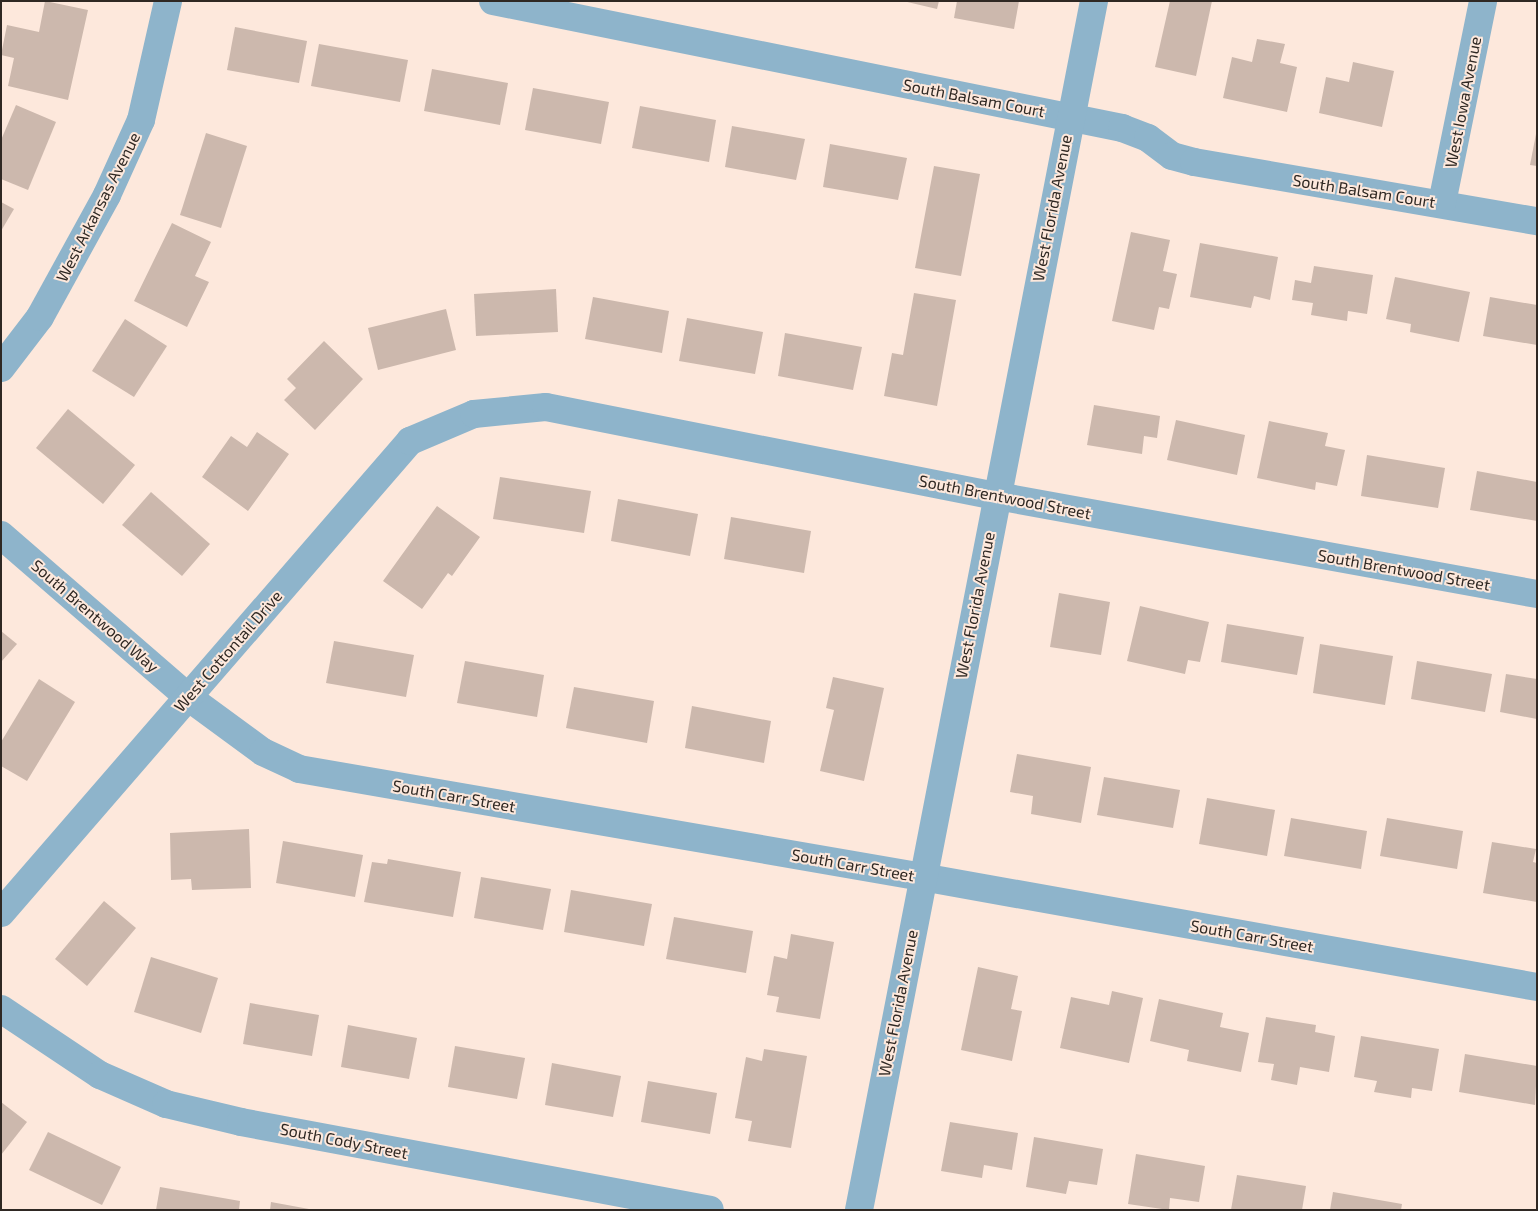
<!DOCTYPE html>
<style>
body{margin:0}
#map{position:relative;width:1538px;height:1211px;overflow:hidden;background:#fde8dc;font-family:"Exo 2",sans-serif}
div>[style]{position:absolute}
.building>*{inset:0;background:#ccb8ad}
.minor>*{height:28px;margin:-14px;padding:0 14px;transform-origin:14px;border-radius:14px;background:#8eb4cb}
.tertiary>*{height:28px;margin:-14px;padding:0 14px;transform-origin:14px;border-radius:14px;background:#8eb4cb}
span{translate:-50% -50%;white-space:nowrap;text-align:center;line-height:1.15;-webkit-text-stroke:4px #fde8dc;paint-order:stroke}
.street-label{font-size:16px;color:#2f2823}
.frame{position:absolute;inset:0;border:2px solid #2f2823;pointer-events:none}
</style>
<div id="map">
<div class="building">
<div style="clip-path:polygon(45px 1px,88px 10px,68px 100px,8px 86px,14px 58px,1px 55px,7px 25px,39px 32px)"></div>
<div style="clip-path:polygon(903px 1px,939px 1px,937px 9px)"></div>
<div style="clip-path:polygon(957px 1px,1019px 1px,1014px 29px,954px 18px)"></div>
<div style="clip-path:polygon(1170px 1px,1212px 1px,1196px 76px,1155px 67px)"></div>
<div style="clip-path:polygon(235px 27px,307px 41px,299px 83px,227px 70px)"></div>
<div style="clip-path:polygon(1257px 39px,1285px 44px,1280px 63px,1297px 67px,1287px 112px,1223px 98px,1232px 57px,1252px 62px)"></div>
<div style="clip-path:polygon(319px 44px,408px 60px,400px 102px,311px 86px)"></div>
<div style="clip-path:polygon(1353px 62px,1394px 71px,1382px 127px,1319px 113px,1326px 77px,1349px 82px)"></div>
<div style="clip-path:polygon(432px 69px,508px 83px,500px 125px,424px 111px)"></div>
<div style="clip-path:polygon(533px 88px,609px 102px,601px 144px,525px 130px)"></div>
<div style="clip-path:polygon(16px 105px,56px 122px,28px 190px,1px 179px,1px 140px)"></div>
<div style="clip-path:polygon(640px 106px,716px 120px,709px 162px,632px 148px)"></div>
<div style="clip-path:polygon(732px 126px,805px 139px,796px 180px,725px 167px)"></div>
<div style="clip-path:polygon(1537px 129px,1537px 166px,1530px 165px)"></div>
<div style="clip-path:polygon(206px 133px,247px 146px,221px 228px,180px 215px)"></div>
<div style="clip-path:polygon(830px 144px,907px 158px,898px 200px,823px 187px)"></div>
<div style="clip-path:polygon(934px 166px,980px 174px,961px 276px,915px 268px)"></div>
<div style="clip-path:polygon(1px 202px,14px 209px,1px 231px)"></div>
<div style="clip-path:polygon(172px 223px,211px 242px,195px 276px,209px 282px,187px 327px,134px 301px)"></div>
<div style="clip-path:polygon(1131px 232px,1170px 240px,1163px 271px,1177px 274px,1169px 309px,1159px 307px,1154px 330px,1112px 321px)"></div>
<div style="clip-path:polygon(1200px 243px,1278px 257px,1270px 300px,1254px 296px,1251px 308px,1190px 297px)"></div>
<div style="clip-path:polygon(1314px 266px,1373px 275px,1367px 314px,1348px 311px,1347px 321px,1311px 315px,1313px 303px,1292px 300px,1295px 280px,1311px 283px)"></div>
<div style="clip-path:polygon(1395px 277px,1470px 292px,1459px 342px,1410px 332px,1411px 324px,1386px 319px)"></div>
<div style="clip-path:polygon(556px 289px,558px 332px,476px 336px,474px 294px)"></div>
<div style="clip-path:polygon(914px 293px,956px 300px,937px 406px,884px 396px,892px 353px,903px 355px)"></div>
<div style="clip-path:polygon(593px 297px,669px 311px,662px 353px,585px 339px)"></div>
<div style="clip-path:polygon(1490px 297px,1537px 305px,1537px 345px,1483px 336px)"></div>
<div style="clip-path:polygon(446px 309px,456px 350px,378px 370px,368px 328px)"></div>
<div style="clip-path:polygon(687px 318px,763px 332px,755px 374px,679px 361px)"></div>
<div style="clip-path:polygon(125px 319px,167px 346px,134px 397px,92px 371px)"></div>
<div style="clip-path:polygon(785px 333px,862px 347px,853px 390px,778px 376px)"></div>
<div style="clip-path:polygon(324px 341px,363px 379px,315px 430px,284px 400px,296px 388px,287px 379px)"></div>
<div style="clip-path:polygon(1094px 405px,1160px 416px,1157px 438px,1144px 436px,1142px 454px,1087px 445px)"></div>
<div style="clip-path:polygon(68px 409px,135px 465px,103px 504px,36px 448px)"></div>
<div style="clip-path:polygon(1176px 420px,1245px 435px,1237px 475px,1167px 460px)"></div>
<div style="clip-path:polygon(1269px 421px,1328px 433px,1325px 446px,1345px 450px,1337px 486px,1316px 482px,1315px 490px,1257px 478px)"></div>
<div style="clip-path:polygon(257px 432px,289px 454px,248px 511px,202px 477px,231px 436px,247px 447px)"></div>
<div style="clip-path:polygon(1367px 455px,1445px 468px,1438px 508px,1361px 496px)"></div>
<div style="clip-path:polygon(1477px 471px,1537px 482px,1537px 521px,1470px 510px)"></div>
<div style="clip-path:polygon(500px 477px,591px 491px,584px 533px,493px 519px)"></div>
<div style="clip-path:polygon(151px 492px,210px 544px,182px 576px,122px 525px)"></div>
<div style="clip-path:polygon(618px 499px,698px 514px,690px 556px,611px 541px)"></div>
<div style="clip-path:polygon(437px 506px,480px 537px,452px 576px,448px 573px,422px 609px,383px 581px)"></div>
<div style="clip-path:polygon(731px 517px,811px 531px,804px 573px,724px 559px)"></div>
<div style="clip-path:polygon(1059px 593px,1110px 602px,1101px 655px,1050px 647px)"></div>
<div style="clip-path:polygon(1140px 606px,1209px 622px,1200px 662px,1188px 660px,1185px 674px,1127px 661px)"></div>
<div style="clip-path:polygon(1227px 624px,1304px 637px,1297px 675px,1221px 662px)"></div>
<div style="clip-path:polygon(1px 631px,17px 644px,1px 662px)"></div>
<div style="clip-path:polygon(334px 641px,414px 655px,406px 697px,326px 683px)"></div>
<div style="clip-path:polygon(1320px 644px,1393px 656px,1385px 705px,1313px 693px)"></div>
<div style="clip-path:polygon(465px 661px,544px 675px,537px 717px,457px 703px)"></div>
<div style="clip-path:polygon(1417px 661px,1492px 674px,1485px 712px,1411px 699px)"></div>
<div style="clip-path:polygon(1506px 674px,1537px 679px,1537px 719px,1500px 712px)"></div>
<div style="clip-path:polygon(833px 677px,884px 688px,864px 781px,820px 771px,834px 710px,826px 708px)"></div>
<div style="clip-path:polygon(39px 679px,75px 702px,27px 781px,1px 766px,1px 742px)"></div>
<div style="clip-path:polygon(574px 687px,654px 701px,647px 743px,566px 728px)"></div>
<div style="clip-path:polygon(692px 706px,771px 721px,764px 763px,685px 748px)"></div>
<div style="clip-path:polygon(1017px 754px,1091px 767px,1081px 823px,1031px 814px,1033px 796px,1010px 792px)"></div>
<div style="clip-path:polygon(1104px 777px,1180px 790px,1173px 828px,1097px 815px)"></div>
<div style="clip-path:polygon(1207px 798px,1275px 810px,1267px 856px,1199px 844px)"></div>
<div style="clip-path:polygon(1291px 818px,1367px 831px,1361px 869px,1284px 856px)"></div>
<div style="clip-path:polygon(1387px 818px,1463px 831px,1457px 869px,1380px 856px)"></div>
<div style="clip-path:polygon(249px 829px,251px 888px,192px 890px,191px 879px,171px 880px,170px 833px)"></div>
<div style="clip-path:polygon(283px 841px,363px 855px,355px 897px,276px 883px)"></div>
<div style="clip-path:polygon(1492px 842px,1536px 849px,1533px 862px,1537px 863px,1537px 902px,1483px 893px)"></div>
<div style="clip-path:polygon(388px 859px,461px 872px,453px 917px,364px 902px,372px 862px,387px 864px)"></div>
<div style="clip-path:polygon(481px 877px,551px 889px,543px 930px,474px 918px)"></div>
<div style="clip-path:polygon(571px 890px,652px 904px,644px 946px,564px 932px)"></div>
<div style="clip-path:polygon(104px 901px,136px 928px,87px 986px,55px 959px)"></div>
<div style="clip-path:polygon(674px 917px,753px 931px,746px 973px,666px 959px)"></div>
<div style="clip-path:polygon(791px 934px,834px 942px,820px 1019px,776px 1012px,779px 997px,767px 995px,774px 956px,787px 959px)"></div>
<div style="clip-path:polygon(151px 957px,218px 978px,201px 1033px,134px 1012px)"></div>
<div style="clip-path:polygon(978px 967px,1018px 976px,1011px 1009px,1022px 1011px,1012px 1061px,961px 1050px)"></div>
<div style="clip-path:polygon(1112px 991px,1143px 998px,1129px 1063px,1060px 1048px,1071px 997px,1109px 1005px)"></div>
<div style="clip-path:polygon(1159px 999px,1223px 1013px,1220px 1027px,1249px 1033px,1241px 1072px,1187px 1061px,1189px 1050px,1150px 1041px)"></div>
<div style="clip-path:polygon(250px 1003px,319px 1015px,312px 1056px,243px 1044px)"></div>
<div style="clip-path:polygon(1266px 1017px,1316px 1025px,1315px 1032px,1335px 1036px,1329px 1072px,1300px 1067px,1297px 1085px,1271px 1080px,1274px 1064px,1258px 1062px)"></div>
<div style="clip-path:polygon(348px 1025px,417px 1038px,409px 1079px,341px 1067px)"></div>
<div style="clip-path:polygon(1361px 1036px,1439px 1049px,1432px 1091px,1412px 1088px,1411px 1098px,1374px 1092px,1377px 1081px,1354px 1077px)"></div>
<div style="clip-path:polygon(455px 1046px,525px 1058px,517px 1099px,448px 1087px)"></div>
<div style="clip-path:polygon(764px 1049px,807px 1056px,791px 1148px,748px 1141px,752px 1121px,735px 1118px,746px 1057px,762px 1061px)"></div>
<div style="clip-path:polygon(1465px 1054px,1537px 1066px,1535px 1105px,1459px 1092px)"></div>
<div style="clip-path:polygon(552px 1063px,621px 1076px,613px 1117px,545px 1105px)"></div>
<div style="clip-path:polygon(648px 1081px,717px 1093px,710px 1134px,641px 1122px)"></div>
<div style="clip-path:polygon(1px 1102px,27px 1122px,1px 1155px)"></div>
<div style="clip-path:polygon(950px 1122px,1018px 1133px,1012px 1170px,984px 1165px,982px 1178px,941px 1171px)"></div>
<div style="clip-path:polygon(48px 1132px,121px 1167px,102px 1205px,29px 1170px)"></div>
<div style="clip-path:polygon(1034px 1137px,1103px 1149px,1097px 1185px,1069px 1181px,1066px 1194px,1026px 1187px)"></div>
<div style="clip-path:polygon(1136px 1154px,1205px 1166px,1199px 1202px,1170px 1198px,1169px 1210px,1128px 1204px)"></div>
<div style="clip-path:polygon(1237px 1175px,1306px 1186px,1302px 1210px,1231px 1210px)"></div>
<div style="clip-path:polygon(160px 1187px,240px 1201px,239px 1210px,156px 1210px)"></div>
<div style="clip-path:polygon(1333px 1192px,1402px 1204px,1401px 1210px,1330px 1210px)"></div>
<div style="clip-path:polygon(271px 1202px,309px 1209px,309px 1210px,270px 1210px)"></div>
</div>
<div class="minor">
<div style="left:493px;top:1px;width:642px;rotate:11.41deg"></div>
<div style="left:1122px;top:128px;width:28px;rotate:21deg"></div>
<div style="left:1148px;top:138px;width:30px;rotate:37deg"></div>
<div style="left:1172px;top:156px;width:23px;rotate:15deg"></div>
<div style="left:1194px;top:162px;width:348px;rotate:9.8deg"></div>
<div style="left:1442px;top:203px;width:206px;rotate:-78.5deg"></div>
<div style="left:1px;top:368px;width:64px;rotate:-52.6deg"></div>
<div style="left:40px;top:317px;width:139px;rotate:-61.2deg"></div>
<div style="left:107px;top:195px;width:82px;rotate:-65.6deg"></div>
<div style="left:141px;top:120px;width:122px;rotate:-77.2deg"></div>
<div style="left:1px;top:535px;width:247px;rotate:40.9deg"></div>
<div style="left:188px;top:697px;width:93px;rotate:36.3deg"></div>
<div style="left:263px;top:752px;width:40px;rotate:25deg"></div>
<div style="left:299px;top:769px;width:632px;rotate:9.83deg"></div>
<div style="left:1px;top:913px;width:625px;rotate:-49.09deg"></div>
<div style="left:410px;top:441px;width:69px;rotate:-22.9deg"></div>
<div style="left:474px;top:414px;width:72px;rotate:-5.6deg"></div>
<div style="left:546px;top:407px;width:460px;rotate:11.2deg"></div>
<div style="left:997px;top:496px;width:549px;rotate:10.29deg"></div>
<div style="left:1px;top:1009px;width:119px;rotate:33.7deg"></div>
<div style="left:100px;top:1075px;width:72px;rotate:23.7deg"></div>
<div style="left:166px;top:1104px;width:77px;rotate:13.5deg"></div>
<div style="left:241px;top:1122px;width:477px;rotate:10.6deg"></div>
</div>
<div class="tertiary">
<div style="left:922px;top:877px;width:625px;rotate:10.14deg"></div>
<div style="left:859px;top:1210px;width:1232px;rotate:-79deg"></div>
</div>
<div class="street-label">
<span style="left:974px;top:98px;rotate:11deg">South Balsam Court</span>
<span style="left:1463px;top:102px;rotate:-79deg">West Iowa Avenue</span>
<span style="left:1364px;top:191px;rotate:9deg">South Balsam Court</span>
<span style="left:98px;top:207px;rotate:-63deg">West Arkansas Avenue</span>
<span style="left:1052px;top:208px;rotate:-79deg">West Florida Avenue</span>
<span style="left:1005px;top:497px;rotate:11deg">South Brentwood Street</span>
<span style="left:1404px;top:570px;rotate:10deg">South Brentwood Street</span>
<span style="left:975px;top:605px;rotate:-79deg">West Florida Avenue</span>
<span style="left:95px;top:616px;rotate:41deg">South Brentwood Way</span>
<span style="left:228px;top:651px;rotate:-49deg">West Cottontail Drive</span>
<span style="left:454px;top:796px;rotate:10deg">South Carr Street</span>
<span style="left:853px;top:865px;rotate:10deg">South Carr Street</span>
<span style="left:1252px;top:936px;rotate:10deg">South Carr Street</span>
<span style="left:898px;top:1003px;rotate:-79deg">West Florida Avenue</span>
<span style="left:344px;top:1141px;rotate:11deg">South Cody Street</span>
</div>
<div class="frame"></div>
</div>
